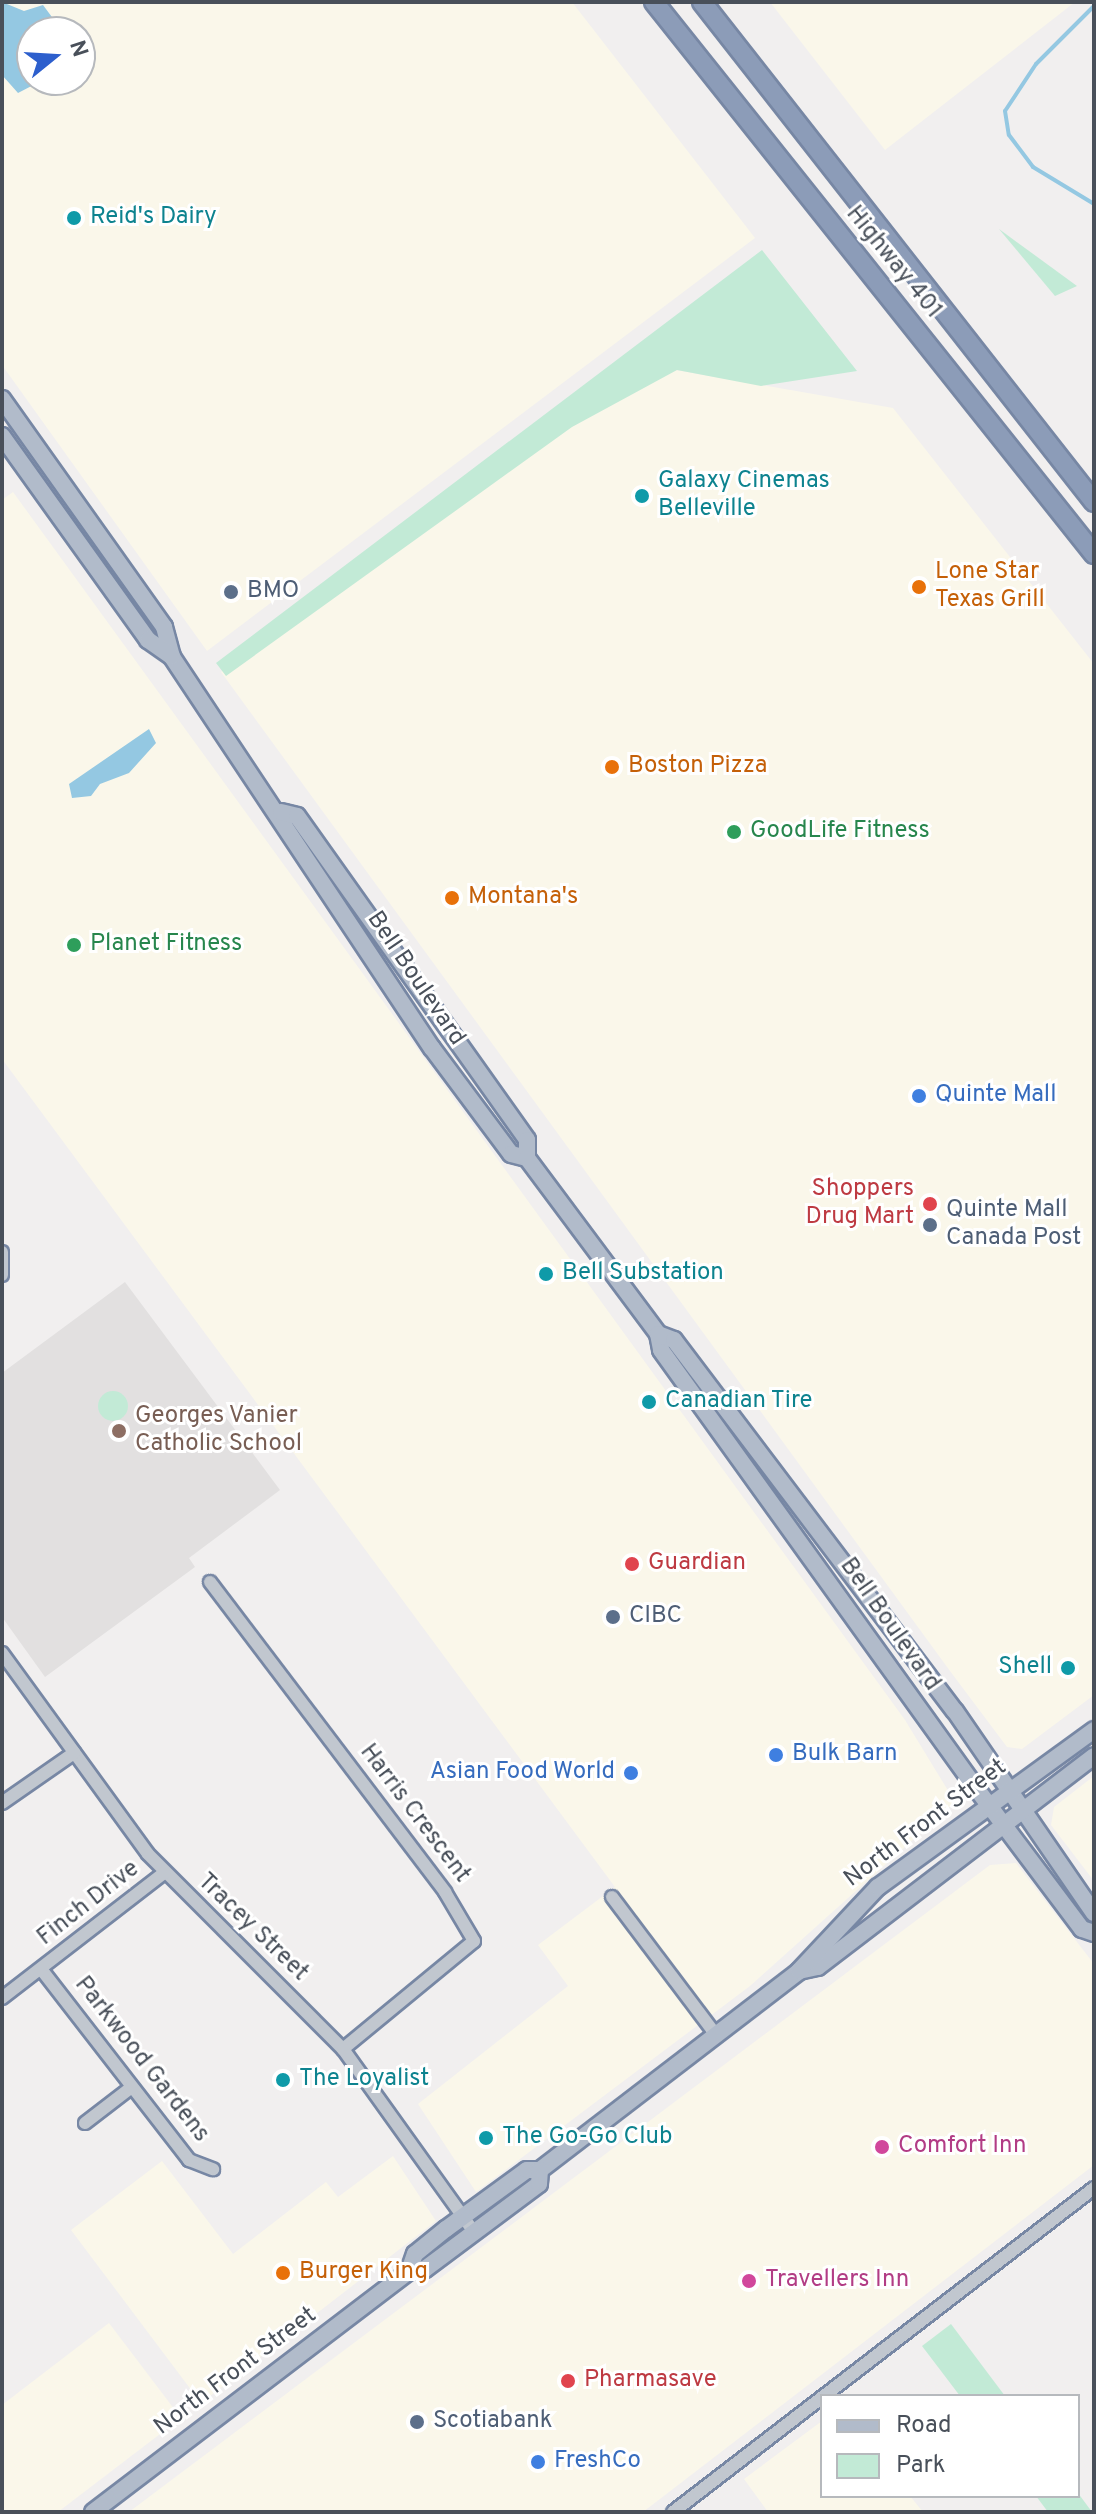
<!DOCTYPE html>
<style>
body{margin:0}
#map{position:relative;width:1096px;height:2514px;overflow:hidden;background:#f1efef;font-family:Overpass,sans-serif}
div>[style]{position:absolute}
.commercial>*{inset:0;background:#faf7ea}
.education>*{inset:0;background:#e2e0e0}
.green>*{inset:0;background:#c2ead6}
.round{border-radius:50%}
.water>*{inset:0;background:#94c8e2}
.stream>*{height:4px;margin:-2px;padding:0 2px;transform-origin:2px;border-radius:2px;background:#94c8e2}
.roads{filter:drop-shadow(2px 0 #7787a4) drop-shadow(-2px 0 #7787a4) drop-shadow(0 2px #7787a4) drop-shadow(0 -2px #7787a4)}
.minor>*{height:12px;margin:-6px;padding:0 6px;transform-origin:6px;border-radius:6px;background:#c1c7cf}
.major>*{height:16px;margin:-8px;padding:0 8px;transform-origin:8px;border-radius:8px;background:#b1bbca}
.highway>*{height:18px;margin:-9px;padding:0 9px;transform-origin:9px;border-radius:9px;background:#8c9cb8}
.dots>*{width:22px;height:22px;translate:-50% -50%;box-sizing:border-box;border:4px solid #fff;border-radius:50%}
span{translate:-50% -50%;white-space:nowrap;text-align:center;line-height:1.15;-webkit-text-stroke:6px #fff;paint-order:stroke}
.culture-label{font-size:24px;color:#0d838f}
.left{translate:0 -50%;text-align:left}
.right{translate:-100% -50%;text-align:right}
.street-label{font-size:24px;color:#49505a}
.food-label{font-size:24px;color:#c56008}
.service-label{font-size:24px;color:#4e5e75}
.leisure-label{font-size:24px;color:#27864d}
.shop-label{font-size:24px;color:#366cbe}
.health-label{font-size:24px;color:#be3a42}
.education-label{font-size:24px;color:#785e54}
.hotel-label{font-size:24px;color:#b23c85}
.frame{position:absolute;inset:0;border:4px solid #49505a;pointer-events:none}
.legend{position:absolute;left:820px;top:2394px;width:260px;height:104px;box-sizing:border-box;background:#fff;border:2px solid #b6b9bd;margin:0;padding:10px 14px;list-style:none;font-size:24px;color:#49505a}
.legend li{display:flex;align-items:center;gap:16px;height:40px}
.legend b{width:40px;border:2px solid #b6b9bd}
.north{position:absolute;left:16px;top:16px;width:80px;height:80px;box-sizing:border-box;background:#fff;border:2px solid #b6b9bd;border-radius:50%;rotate:72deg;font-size:22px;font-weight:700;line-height:32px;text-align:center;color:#49505a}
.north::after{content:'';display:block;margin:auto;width:28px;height:36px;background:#2d5fcd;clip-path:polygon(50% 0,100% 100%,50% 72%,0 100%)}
</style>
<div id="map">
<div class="commercial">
<div style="clip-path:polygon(evenodd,2px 2px,572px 2px,755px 238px,207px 651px,2px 365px,2px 2px,32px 32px,80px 32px,80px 80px,32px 80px,32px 32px)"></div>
<div style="clip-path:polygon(770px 2px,1075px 2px,885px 150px)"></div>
<div style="clip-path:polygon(642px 364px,893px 408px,1094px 664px,1094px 1695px,1022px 1749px,1007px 1747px,950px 1671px,221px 672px)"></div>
<div style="clip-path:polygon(13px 492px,905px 1720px,955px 1802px,750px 1986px,476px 2192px,418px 2104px,568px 1986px,538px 1945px,615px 1887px,2px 1059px,2px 500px)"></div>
<div style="clip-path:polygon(1094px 1776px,1094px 1881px,1051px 1825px,1054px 1807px)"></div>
<div style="clip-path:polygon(1016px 1863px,1094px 1964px,1094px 2165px,643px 2512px,129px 2512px,990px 1865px)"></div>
<div style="clip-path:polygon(393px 2156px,436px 2221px,201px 2403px,71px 2230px,162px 2161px,233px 2254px,326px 2182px,338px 2197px)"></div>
<div style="clip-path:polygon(109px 2323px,181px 2418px,58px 2512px,2px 2512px,2px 2405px)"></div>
<div style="clip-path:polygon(822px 2421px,822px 2496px,910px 2496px,923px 2512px,768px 2512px,744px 2479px)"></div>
</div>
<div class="education">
<div style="clip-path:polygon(125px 1282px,280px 1490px,189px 1558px,195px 1567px,45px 1677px,2px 1617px,2px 1373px)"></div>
</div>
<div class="green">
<div style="clip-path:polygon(999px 229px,1077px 286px,1055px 296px)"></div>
<div style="clip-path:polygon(762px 250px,857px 371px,761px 386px,677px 370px,572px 427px,226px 676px,216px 663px)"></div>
<div class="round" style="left:98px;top:1391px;width:30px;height:30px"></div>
<div style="clip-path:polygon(951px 2324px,1005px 2396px,960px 2396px,922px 2346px)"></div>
<div style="clip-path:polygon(1078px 2493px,1092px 2512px,1048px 2512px,1036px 2496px)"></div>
</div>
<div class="water">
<div style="clip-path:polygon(2px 2px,24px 11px,43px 5px,63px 32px,32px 32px,20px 43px,32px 80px,43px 80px,18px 93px,2px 75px)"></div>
<div style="clip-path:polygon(149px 729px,156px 743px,129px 773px,100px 784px,91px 796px,72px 798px,69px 784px)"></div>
</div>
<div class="stream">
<div style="left:1094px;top:6px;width:82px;rotate:135deg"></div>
<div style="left:1036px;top:64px;width:56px;rotate:123.4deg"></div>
<div style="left:1005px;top:111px;width:24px;rotate:81deg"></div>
<div style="left:1009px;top:135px;width:40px;rotate:53deg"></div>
<div style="left:1033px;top:167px;width:71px;rotate:31.2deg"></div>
</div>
<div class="roads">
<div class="minor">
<div style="left:2px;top:1252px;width:23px;rotate:90deg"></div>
<div style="left:210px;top:1582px;width:389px;rotate:52.8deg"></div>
<div style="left:445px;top:1892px;width:57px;rotate:59.4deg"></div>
<div style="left:474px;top:1941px;width:170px;rotate:140.5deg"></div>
<div style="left:2px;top:1653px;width:248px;rotate:54deg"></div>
<div style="left:148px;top:1854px;width:276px;rotate:45deg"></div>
<div style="left:343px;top:2049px;width:225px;rotate:54.4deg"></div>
<div style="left:2px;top:1803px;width:88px;rotate:-34.8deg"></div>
<div style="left:612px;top:1897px;width:173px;rotate:53deg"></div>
<div style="left:41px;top:1969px;width:242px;rotate:52.2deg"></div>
<div style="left:189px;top:2160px;width:26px;rotate:21deg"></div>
<div style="left:2px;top:1998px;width:205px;rotate:-37.7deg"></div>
<div style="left:85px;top:2123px;width:59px;rotate:-37.5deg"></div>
<div style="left:673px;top:2512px;width:531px;rotate:-37.58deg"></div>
</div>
<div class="major">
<div style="left:2px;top:399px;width:280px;rotate:54.6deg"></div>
<div style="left:164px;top:627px;width:31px;rotate:75deg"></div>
<div style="left:172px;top:657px;width:470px;rotate:56.4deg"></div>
<div style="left:432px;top:1048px;width:132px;rotate:53.3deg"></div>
<div style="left:511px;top:1154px;width:16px;rotate:14deg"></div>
<div style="left:2px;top:436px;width:251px;rotate:54.4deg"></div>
<div style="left:148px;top:640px;width:29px;rotate:35deg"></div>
<div style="left:281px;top:812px;width:16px;rotate:14deg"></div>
<div style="left:297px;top:816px;width:397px;rotate:54.6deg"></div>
<div style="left:527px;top:1140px;width:18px;rotate:90deg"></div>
<div style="left:527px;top:1158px;width:219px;rotate:53.3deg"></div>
<div style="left:658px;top:1334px;width:16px;rotate:79deg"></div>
<div style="left:661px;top:1350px;width:540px;rotate:54.28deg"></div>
<div style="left:976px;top:1788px;width:176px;rotate:53.1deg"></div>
<div style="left:1082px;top:1929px;width:13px;rotate:18deg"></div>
<div style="left:658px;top:1334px;width:17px;rotate:21deg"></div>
<div style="left:674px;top:1340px;width:465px;rotate:52.9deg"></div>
<div style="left:955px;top:1711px;width:245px;rotate:55.5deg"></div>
<div style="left:799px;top:1971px;width:19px;rotate:-12deg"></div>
<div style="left:818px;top:1967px;width:347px;rotate:-37.4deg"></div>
<div style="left:409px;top:2271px;width:18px;rotate:-71deg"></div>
<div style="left:415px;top:2254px;width:40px;rotate:-39deg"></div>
<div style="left:446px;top:2229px;width:100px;rotate:-36.1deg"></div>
<div style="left:527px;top:2170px;width:13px"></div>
<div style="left:540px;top:2170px;width:327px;rotate:-37.5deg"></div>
<div style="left:799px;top:1971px;width:115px;rotate:-46.8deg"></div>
<div style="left:878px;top:1887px;width:267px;rotate:-36deg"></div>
<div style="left:93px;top:2512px;width:397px;rotate:-37.3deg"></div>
<div style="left:409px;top:2271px;width:16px;rotate:-7deg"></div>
<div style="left:425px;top:2269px;width:142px;rotate:-36.7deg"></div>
<div style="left:539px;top:2184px;width:14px;rotate:-86deg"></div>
</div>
<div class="highway">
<div style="left:654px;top:2px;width:706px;rotate:51.44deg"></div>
<div style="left:702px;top:2px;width:635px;rotate:51.9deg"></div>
</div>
</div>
<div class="dots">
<div style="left:74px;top:218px;background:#0f9aa8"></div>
<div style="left:642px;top:496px;background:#0f9aa8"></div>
<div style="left:919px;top:587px;background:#e8710a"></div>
<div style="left:231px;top:592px;background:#5c6f8a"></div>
<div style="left:612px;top:767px;background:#e8710a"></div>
<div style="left:734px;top:832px;background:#2e9e5b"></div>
<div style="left:452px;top:898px;background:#e8710a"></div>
<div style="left:74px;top:945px;background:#2e9e5b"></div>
<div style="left:919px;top:1096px;background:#3f7fe0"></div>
<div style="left:930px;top:1204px;background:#e0444e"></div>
<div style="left:930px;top:1225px;background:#5c6f8a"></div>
<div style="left:546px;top:1274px;background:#0f9aa8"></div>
<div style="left:649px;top:1402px;background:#0f9aa8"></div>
<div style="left:119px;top:1431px;background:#8d6e63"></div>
<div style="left:632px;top:1564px;background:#e0444e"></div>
<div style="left:613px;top:1617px;background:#5c6f8a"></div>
<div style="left:1068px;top:1668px;background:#0f9aa8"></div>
<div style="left:776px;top:1755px;background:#3f7fe0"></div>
<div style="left:631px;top:1773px;background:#3f7fe0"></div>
<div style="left:283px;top:2080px;background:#0f9aa8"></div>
<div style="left:486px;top:2138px;background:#0f9aa8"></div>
<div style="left:882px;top:2147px;background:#d1479c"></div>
<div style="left:283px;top:2273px;background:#e8710a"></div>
<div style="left:749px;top:2281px;background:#d1479c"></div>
<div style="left:568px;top:2381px;background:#e0444e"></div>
<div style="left:417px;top:2422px;background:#5c6f8a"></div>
<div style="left:538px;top:2462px;background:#3f7fe0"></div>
</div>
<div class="culture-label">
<span class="left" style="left:90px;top:218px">Reid's Dairy</span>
<span class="left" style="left:658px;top:496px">Galaxy Cinemas<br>Belleville</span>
<span class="left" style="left:562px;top:1274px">Bell Substation</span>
<span class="left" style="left:665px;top:1402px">Canadian Tire</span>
<span class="right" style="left:1052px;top:1668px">Shell</span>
<span class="left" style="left:299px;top:2080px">The Loyalist</span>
<span class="left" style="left:502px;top:2138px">The Go-Go Club</span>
</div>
<div class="street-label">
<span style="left:893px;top:263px;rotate:51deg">Highway 401</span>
<span style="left:415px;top:979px;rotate:56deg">Bell Boulevard</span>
<span style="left:889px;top:1625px;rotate:55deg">Bell Boulevard</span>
<span style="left:414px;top:1814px;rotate:53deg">Harris Crescent</span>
<span style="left:926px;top:1824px;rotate:-37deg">North Front Street</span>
<span style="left:89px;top:1904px;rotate:-38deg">Finch Drive</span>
<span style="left:252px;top:1928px;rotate:44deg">Tracey Street</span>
<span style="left:141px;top:2060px;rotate:52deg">Parkwood Gardens</span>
<span style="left:236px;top:2372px;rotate:-37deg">North Front Street</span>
</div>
<div class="food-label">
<span class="left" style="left:935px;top:587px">Lone Star<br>Texas Grill</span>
<span class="left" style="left:628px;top:767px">Boston Pizza</span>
<span class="left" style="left:468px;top:898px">Montana's</span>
<span class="left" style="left:299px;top:2273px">Burger King</span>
</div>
<div class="service-label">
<span class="left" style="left:247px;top:592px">BMO</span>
<span class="left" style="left:946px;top:1225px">Quinte Mall<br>Canada Post</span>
<span class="left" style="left:629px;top:1617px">CIBC</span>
<span class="left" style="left:433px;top:2422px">Scotiabank</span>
</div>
<div class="leisure-label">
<span class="left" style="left:750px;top:832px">GoodLife Fitness</span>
<span class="left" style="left:90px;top:945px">Planet Fitness</span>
</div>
<div class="shop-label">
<span class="left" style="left:935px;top:1096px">Quinte Mall</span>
<span class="left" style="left:792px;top:1755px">Bulk Barn</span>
<span class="right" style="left:615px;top:1773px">Asian Food World</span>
<span class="left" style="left:554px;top:2462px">FreshCo</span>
</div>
<div class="health-label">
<span class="right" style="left:914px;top:1204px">Shoppers<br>Drug Mart</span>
<span class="left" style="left:648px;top:1564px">Guardian</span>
<span class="left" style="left:584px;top:2381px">Pharmasave</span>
</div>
<div class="education-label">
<span class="left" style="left:135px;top:1431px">Georges Vanier<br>Catholic School</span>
</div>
<div class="hotel-label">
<span class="left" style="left:898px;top:2147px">Comfort Inn</span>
<span class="left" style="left:765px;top:2281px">Travellers Inn</span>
</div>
<div class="frame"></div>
<ul class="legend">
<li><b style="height:10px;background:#b1bbca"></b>Road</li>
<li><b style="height:22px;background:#c2ead6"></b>Park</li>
</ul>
<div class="north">N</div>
</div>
